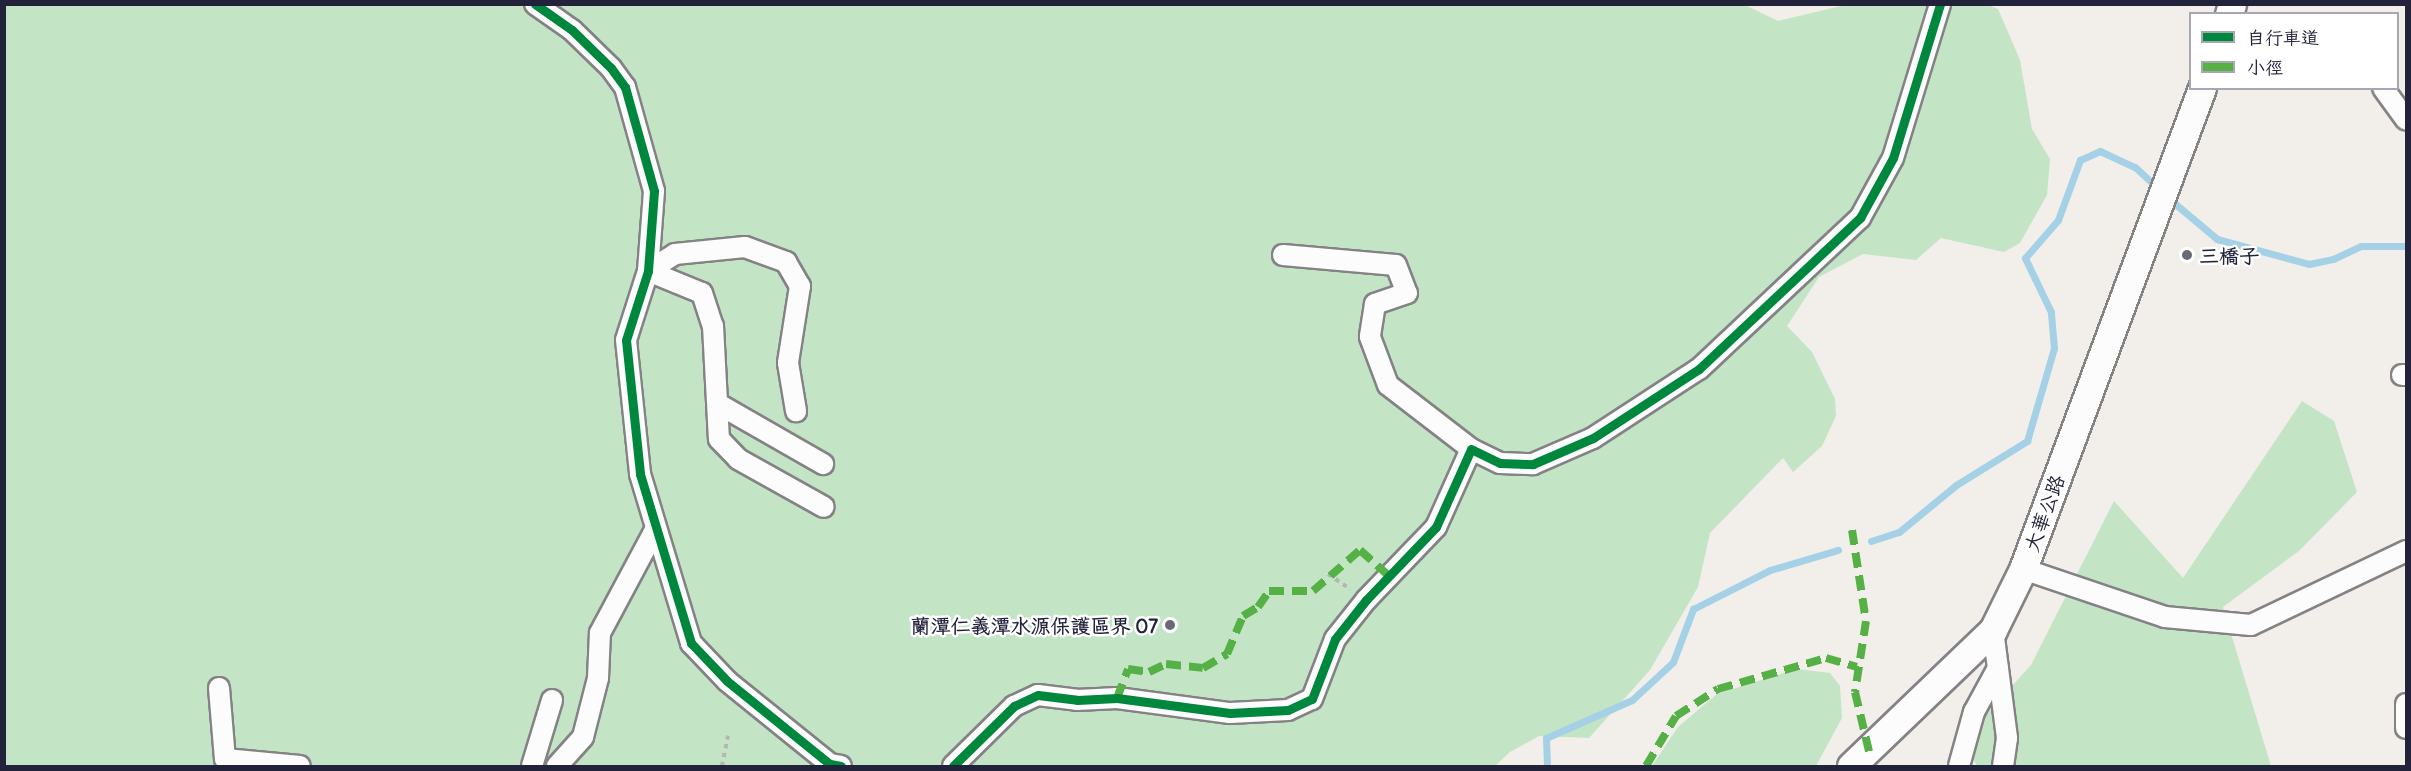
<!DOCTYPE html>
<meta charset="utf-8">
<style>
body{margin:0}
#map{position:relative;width:2411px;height:771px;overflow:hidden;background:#f2eeea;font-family:Delius,"LXGW WenKai TC",sans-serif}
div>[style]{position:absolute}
.green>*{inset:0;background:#c3e5c5}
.stream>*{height:7px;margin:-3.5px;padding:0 3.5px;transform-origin:3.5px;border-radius:3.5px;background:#a4d1e5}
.path>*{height:4px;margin-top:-2px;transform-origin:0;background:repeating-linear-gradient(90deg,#b5b4b7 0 4.5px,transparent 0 9px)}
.roads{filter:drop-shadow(2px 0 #848285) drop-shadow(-2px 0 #848285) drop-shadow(0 2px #848285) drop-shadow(0 -2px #848285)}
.minor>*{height:20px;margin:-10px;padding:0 10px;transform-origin:10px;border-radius:10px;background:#fdfcfc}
.secondary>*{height:27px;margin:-13.5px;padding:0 13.5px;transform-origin:13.5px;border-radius:13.5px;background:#fdfcfc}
.quiet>*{height:8px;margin-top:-4px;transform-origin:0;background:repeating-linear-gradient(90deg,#55b146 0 15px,transparent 0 23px)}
.cycleway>*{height:9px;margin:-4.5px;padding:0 4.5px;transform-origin:4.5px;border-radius:4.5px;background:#00873e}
.dots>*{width:16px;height:16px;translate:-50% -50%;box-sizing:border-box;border:3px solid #fff;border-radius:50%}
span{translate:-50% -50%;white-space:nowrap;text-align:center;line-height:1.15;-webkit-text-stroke:5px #fff;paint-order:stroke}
.poi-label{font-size:20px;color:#22223b;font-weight:700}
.left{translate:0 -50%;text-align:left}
.right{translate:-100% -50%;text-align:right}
.street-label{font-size:20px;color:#22223b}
.frame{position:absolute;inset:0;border:6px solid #22223b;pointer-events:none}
.legend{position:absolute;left:2189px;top:12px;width:210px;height:78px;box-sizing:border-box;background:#fff;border:2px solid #a7a7b1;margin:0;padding:8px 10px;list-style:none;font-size:18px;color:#22223b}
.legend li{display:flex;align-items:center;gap:12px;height:30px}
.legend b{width:30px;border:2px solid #a7a7b1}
</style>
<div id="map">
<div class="green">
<div style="clip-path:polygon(1743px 4px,1778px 21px,1845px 5px,1988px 5px,1998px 9px,2020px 60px,2032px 129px,2050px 159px,2047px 195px,2020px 243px,2004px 252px,1941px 238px,1916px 260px,1863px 254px,1819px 277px,1787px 326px,1812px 352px,1835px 399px,1836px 416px,1822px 446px,1793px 472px,1783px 458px,1710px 533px,1698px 587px,1650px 670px,1589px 738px,1539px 736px,1510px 752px,1495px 766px,5px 766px,4px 5px)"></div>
<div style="clip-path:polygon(2302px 401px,2334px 421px,2357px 492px,2299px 551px,2223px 607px,2271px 766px,1977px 766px,1963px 740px,2031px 665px,2114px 501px,2183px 578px)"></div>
<div style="clip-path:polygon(1797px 669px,1830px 673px,1840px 686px,1842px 718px,1816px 766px,1652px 766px,1678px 727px,1717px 694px)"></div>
</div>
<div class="stream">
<div style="left:2167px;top:197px;width:65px;rotate:40deg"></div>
<div style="left:2217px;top:239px;width:95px;rotate:15.2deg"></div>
<div style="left:2309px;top:264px;width:25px;rotate:-12deg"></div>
<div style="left:2333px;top:259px;width:31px;rotate:-25deg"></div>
<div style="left:2361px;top:246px;width:45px"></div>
<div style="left:1871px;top:541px;width:29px;rotate:-18deg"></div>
<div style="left:1899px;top:532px;width:74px;rotate:-39.5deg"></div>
<div style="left:1956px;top:485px;width:84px;rotate:-31.8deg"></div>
<div style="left:2027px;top:441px;width:97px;rotate:-73.8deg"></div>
<div style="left:2054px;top:348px;width:36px;rotate:-95deg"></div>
<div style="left:2051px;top:312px;width:60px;rotate:-115.7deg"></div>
<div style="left:2025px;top:258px;width:50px;rotate:-49deg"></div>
<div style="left:2058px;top:220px;width:64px;rotate:-69.9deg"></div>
<div style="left:2080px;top:160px;width:22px;rotate:-24deg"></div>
<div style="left:2100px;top:151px;width:38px;rotate:25deg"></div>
<div style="left:2135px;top:167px;width:33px;rotate:43deg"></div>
<div style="left:1547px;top:766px;width:28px;rotate:-92deg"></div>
<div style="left:1546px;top:738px;width:94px;rotate:-23.8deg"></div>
<div style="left:1632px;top:700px;width:56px;rotate:-42.8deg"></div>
<div style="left:1673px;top:662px;width:57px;rotate:-69.3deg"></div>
<div style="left:1693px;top:609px;width:86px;rotate:-26.9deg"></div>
<div style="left:1770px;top:570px;width:71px;rotate:-16.4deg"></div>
</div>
<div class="path">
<div style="left:1328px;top:574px;width:27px;rotate:34deg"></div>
<div style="left:722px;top:766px;width:31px;rotate:-79deg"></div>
</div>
<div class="roads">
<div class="minor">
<div style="left:535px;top:4px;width:45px;rotate:35.1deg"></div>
<div style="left:572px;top:30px;width:54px;rotate:44.3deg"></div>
<div style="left:611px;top:68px;width:24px;rotate:54deg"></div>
<div style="left:625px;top:87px;width:108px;rotate:74.4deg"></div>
<div style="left:654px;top:191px;width:80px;rotate:94.3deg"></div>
<div style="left:648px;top:271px;width:72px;rotate:107.7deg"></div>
<div style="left:626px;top:340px;width:135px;rotate:84deg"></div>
<div style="left:640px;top:474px;width:177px;rotate:73.2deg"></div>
<div style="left:691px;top:643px;width:52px;rotate:46.5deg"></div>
<div style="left:727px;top:681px;width:132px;rotate:38.9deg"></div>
<div style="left:830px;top:764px;width:11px;rotate:10deg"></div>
<div style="left:2383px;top:88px;width:39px;rotate:54deg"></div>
<div style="left:1283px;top:255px;width:113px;rotate:5.1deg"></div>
<div style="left:1396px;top:265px;width:30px;rotate:69deg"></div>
<div style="left:1407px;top:293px;width:34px;rotate:161deg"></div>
<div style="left:1375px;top:304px;width:33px;rotate:99deg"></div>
<div style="left:1370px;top:337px;width:51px;rotate:69.4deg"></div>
<div style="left:1388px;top:385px;width:105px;rotate:37.6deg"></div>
<div style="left:648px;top:271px;width:58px;rotate:22.2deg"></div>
<div style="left:702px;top:293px;width:35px;rotate:72deg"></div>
<div style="left:713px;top:326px;width:113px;rotate:87deg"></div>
<div style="left:719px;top:439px;width:28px;rotate:46deg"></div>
<div style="left:738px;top:459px;width:98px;rotate:29.2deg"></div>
<div style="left:648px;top:271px;width:32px;rotate:-32deg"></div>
<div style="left:675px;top:254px;width:70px;rotate:-5.7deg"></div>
<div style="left:745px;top:247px;width:44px;rotate:20.1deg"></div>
<div style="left:786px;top:262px;width:28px;rotate:60deg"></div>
<div style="left:800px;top:286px;width:78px;rotate:98.9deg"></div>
<div style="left:788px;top:363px;width:49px;rotate:80.5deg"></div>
<div style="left:2402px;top:375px;width:4px"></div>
<div style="left:720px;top:405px;width:119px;rotate:29.8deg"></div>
<div style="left:2023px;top:569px;width:150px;rotate:18.7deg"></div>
<div style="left:2165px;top:617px;width:86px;rotate:5.3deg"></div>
<div style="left:2251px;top:625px;width:172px;rotate:-25.5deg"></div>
<div style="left:1993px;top:630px;width:109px;rotate:82.6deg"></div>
<div style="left:2007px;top:738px;width:28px;rotate:98deg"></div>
<div style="left:219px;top:688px;width:71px;rotate:85.2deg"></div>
<div style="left:225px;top:759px;width:75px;rotate:5.3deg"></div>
<div style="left:2406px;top:704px;width:24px;rotate:90deg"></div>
<div style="left:532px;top:766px;width:69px;rotate:-73.1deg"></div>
<div style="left:557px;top:766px;width:39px;rotate:-48deg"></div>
<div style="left:583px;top:737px;width:61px;rotate:-75.7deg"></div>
<div style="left:598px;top:678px;width:45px;rotate:-87.5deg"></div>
<div style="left:600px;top:633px;width:117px;rotate:-61.9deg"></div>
<div style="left:953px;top:766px;width:86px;rotate:-44.5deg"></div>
<div style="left:1014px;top:706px;width:26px;rotate:-25deg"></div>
<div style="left:1038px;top:695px;width:39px;rotate:7deg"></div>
<div style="left:1077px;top:700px;width:40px;rotate:-2.9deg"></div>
<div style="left:1117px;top:698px;width:114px;rotate:7.6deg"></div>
<div style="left:1230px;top:713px;width:58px;rotate:-3deg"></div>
<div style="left:1288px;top:710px;width:26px;rotate:-25deg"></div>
<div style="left:1312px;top:699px;width:64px;rotate:-69deg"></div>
<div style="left:1335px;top:639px;width:50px;rotate:-51.5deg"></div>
<div style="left:1366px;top:600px;width:101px;rotate:-46.2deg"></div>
<div style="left:1436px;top:527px;width:85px;rotate:-65.8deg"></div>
<div style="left:1471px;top:449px;width:32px;rotate:26deg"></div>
<div style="left:1500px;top:463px;width:33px;rotate:2deg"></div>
<div style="left:1533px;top:464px;width:65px;rotate:-23.4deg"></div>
<div style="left:1593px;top:438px;width:126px;rotate:-33.1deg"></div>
<div style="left:1699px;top:369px;width:221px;rotate:-43.2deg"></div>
<div style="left:1860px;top:218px;width:68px;rotate:-61.2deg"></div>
<div style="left:1893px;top:158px;width:161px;rotate:-73deg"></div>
<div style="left:1959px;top:766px;width:56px;rotate:-74.5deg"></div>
<div style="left:1974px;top:712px;width:50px;rotate:-61.4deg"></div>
</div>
<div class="secondary">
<div style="left:2229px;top:14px;width:10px;rotate:-73deg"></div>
<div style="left:1851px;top:766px;width:197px;rotate:-43.8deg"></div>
<div style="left:1993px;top:630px;width:68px;rotate:-63.8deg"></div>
<div style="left:2023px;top:569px;width:513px;rotate:-69.59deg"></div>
</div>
</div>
<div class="quiet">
<div style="left:1852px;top:530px;width:92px;rotate:81.3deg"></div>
<div style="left:1866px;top:621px;width:72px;rotate:98.8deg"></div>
<div style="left:1855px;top:692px;width:61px;rotate:76.7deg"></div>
<div style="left:1117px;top:698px;width:31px;rotate:-69deg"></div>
<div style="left:1128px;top:669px;width:21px;rotate:8deg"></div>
<div style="left:1149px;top:672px;width:19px;rotate:-25deg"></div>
<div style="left:1166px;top:664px;width:37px;rotate:6deg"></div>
<div style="left:1203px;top:668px;width:28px;rotate:-30deg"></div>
<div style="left:1227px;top:654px;width:41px;rotate:-67.2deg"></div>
<div style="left:1243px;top:616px;width:17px;rotate:-31deg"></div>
<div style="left:1258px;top:607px;width:19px;rotate:-55deg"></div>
<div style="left:1269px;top:591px;width:44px"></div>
<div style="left:1313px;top:591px;width:62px;rotate:-41.1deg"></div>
<div style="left:1360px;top:550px;width:39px;rotate:42deg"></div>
<div style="left:1646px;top:766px;width:58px;rotate:-59deg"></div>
<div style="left:1676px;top:716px;width:50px;rotate:-32.7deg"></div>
<div style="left:1718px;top:689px;width:112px;rotate:-16deg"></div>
<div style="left:1826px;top:658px;width:32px;rotate:16deg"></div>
</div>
<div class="cycleway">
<div style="left:535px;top:4px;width:45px;rotate:35.1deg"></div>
<div style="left:572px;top:30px;width:54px;rotate:44.3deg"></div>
<div style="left:611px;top:68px;width:24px;rotate:54deg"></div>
<div style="left:625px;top:87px;width:108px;rotate:74.4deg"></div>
<div style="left:654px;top:191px;width:80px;rotate:94.3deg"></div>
<div style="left:648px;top:271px;width:72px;rotate:107.7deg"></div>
<div style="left:626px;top:340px;width:135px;rotate:84deg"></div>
<div style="left:640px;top:474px;width:177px;rotate:73.2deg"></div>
<div style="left:691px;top:643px;width:52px;rotate:46.5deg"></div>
<div style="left:727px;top:681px;width:132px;rotate:38.9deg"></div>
<div style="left:830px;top:764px;width:11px;rotate:10deg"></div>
<div style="left:953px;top:766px;width:86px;rotate:-44.5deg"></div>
<div style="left:1014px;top:706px;width:26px;rotate:-25deg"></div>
<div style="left:1038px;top:695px;width:39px;rotate:7deg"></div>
<div style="left:1077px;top:700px;width:40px;rotate:-2.9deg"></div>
<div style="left:1117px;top:698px;width:114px;rotate:7.6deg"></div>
<div style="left:1230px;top:713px;width:58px;rotate:-3deg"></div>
<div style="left:1288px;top:710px;width:26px;rotate:-25deg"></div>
<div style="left:1312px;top:699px;width:64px;rotate:-69deg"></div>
<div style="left:1335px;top:639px;width:50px;rotate:-51.5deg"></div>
<div style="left:1366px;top:600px;width:101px;rotate:-46.2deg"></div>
<div style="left:1436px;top:527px;width:85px;rotate:-65.8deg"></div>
<div style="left:1471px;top:449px;width:32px;rotate:26deg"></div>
<div style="left:1500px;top:463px;width:33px;rotate:2deg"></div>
<div style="left:1533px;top:464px;width:65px;rotate:-23.4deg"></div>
<div style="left:1593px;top:438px;width:126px;rotate:-33.1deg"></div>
<div style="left:1699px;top:369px;width:221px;rotate:-43.2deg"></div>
<div style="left:1860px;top:218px;width:68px;rotate:-61.2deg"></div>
<div style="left:1893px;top:158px;width:161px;rotate:-73deg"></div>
</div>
<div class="dots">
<div style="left:2187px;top:255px;background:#6b6978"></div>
<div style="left:1170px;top:625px;background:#6b6978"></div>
</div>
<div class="poi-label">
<span class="left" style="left:2199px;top:255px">三橋子</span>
<span class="right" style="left:1158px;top:625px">蘭潭仁義潭水源保護區界 07</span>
</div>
<div class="street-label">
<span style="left:2044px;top:513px;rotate:-70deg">大華公路</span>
</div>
<div class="frame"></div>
<ul class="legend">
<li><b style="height:8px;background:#00873e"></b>自行車道</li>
<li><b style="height:8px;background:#55b146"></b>小徑</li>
</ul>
</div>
